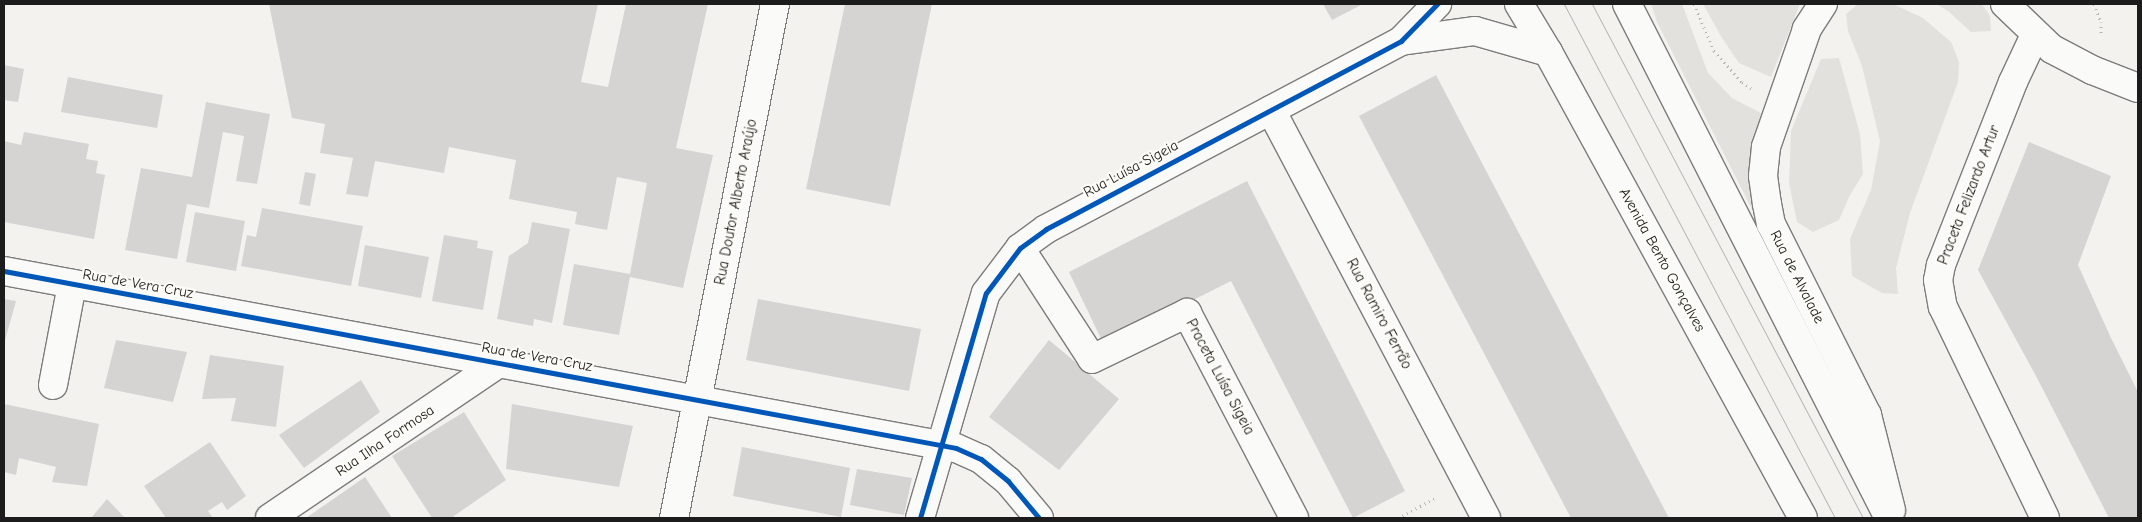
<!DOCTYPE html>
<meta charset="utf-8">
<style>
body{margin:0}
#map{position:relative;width:2142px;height:522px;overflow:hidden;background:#f3f2ef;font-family:"Comic Neue",sans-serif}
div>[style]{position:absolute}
.green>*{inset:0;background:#e2e1dd}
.building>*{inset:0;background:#d5d4d2}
.path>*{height:3px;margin-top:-1.5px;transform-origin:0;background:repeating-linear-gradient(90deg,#b8b7b6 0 1px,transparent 0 5px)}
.roads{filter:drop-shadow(1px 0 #7d7c7b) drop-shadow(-1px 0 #7d7c7b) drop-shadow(0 1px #7d7c7b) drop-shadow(0 -1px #7d7c7b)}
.minor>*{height:28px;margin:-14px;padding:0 14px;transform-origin:14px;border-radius:14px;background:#fafaf8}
.primary>*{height:28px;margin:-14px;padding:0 14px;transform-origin:14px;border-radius:14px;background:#fafaf8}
.tram>*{height:1px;margin:-0.5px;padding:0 0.5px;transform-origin:0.5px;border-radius:0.5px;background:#b8b7b6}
.cycleway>*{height:5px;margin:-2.5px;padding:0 2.5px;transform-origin:2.5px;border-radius:2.5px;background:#0057b8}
span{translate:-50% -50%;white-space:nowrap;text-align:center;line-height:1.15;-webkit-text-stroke:4.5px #fdfcf7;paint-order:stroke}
.street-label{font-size:15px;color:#1c1c1c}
.frame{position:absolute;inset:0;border:5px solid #1c1c1c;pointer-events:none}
</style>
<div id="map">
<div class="green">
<div style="clip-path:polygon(1651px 4px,1682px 4px,1708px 73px,1732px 98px,1761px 113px,1751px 158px,1754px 213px,1657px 22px)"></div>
<div style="clip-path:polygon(1703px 4px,1800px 4px,1771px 77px,1739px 63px,1722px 38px)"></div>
<div style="clip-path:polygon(1858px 4px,1893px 4px,1923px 18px,1951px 42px,1959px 62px,1958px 82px,1910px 213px,1896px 268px,1898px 294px,1882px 293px,1852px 276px,1850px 239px,1871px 190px,1880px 141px,1862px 66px,1848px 31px,1846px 14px)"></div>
<div style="clip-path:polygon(1936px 4px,1982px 4px,1990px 16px,1991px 31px,1971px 32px,1948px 11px)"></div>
<div style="clip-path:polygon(1839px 58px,1860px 134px,1863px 174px,1850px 195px,1839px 220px,1813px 232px,1797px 222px,1789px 183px,1791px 131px,1821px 59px)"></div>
</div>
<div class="building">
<div style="clip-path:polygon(269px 4px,598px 4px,581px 82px,608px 87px,626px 4px,708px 4px,676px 148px,713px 155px,683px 288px,630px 277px,619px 335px,563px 325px,574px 264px,630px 274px,647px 183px,617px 177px,607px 230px,575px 224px,577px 212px,509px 199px,516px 160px,449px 147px,444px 173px,375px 161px,368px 197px,346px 194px,353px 158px,320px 153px,325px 124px,292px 118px)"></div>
<div style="clip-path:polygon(845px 4px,932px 4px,890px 206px,806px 189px)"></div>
<div style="clip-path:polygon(1323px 4px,1363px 4px,1332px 20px)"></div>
<div style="clip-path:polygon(4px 65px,24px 69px,18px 102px,4px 100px)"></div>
<div style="clip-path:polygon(1436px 75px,1483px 165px,1669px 518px,1571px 518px,1449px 287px,1359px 116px)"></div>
<div style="clip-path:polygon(68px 77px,163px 95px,157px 128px,61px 112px)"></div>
<div style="clip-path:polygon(206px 102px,270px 114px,257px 184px,236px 181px,244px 136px,223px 132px,209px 208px,187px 204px,177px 259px,125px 250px,141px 168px,192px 177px)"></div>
<div style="clip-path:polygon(24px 132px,89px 144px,86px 159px,98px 161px,96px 173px,105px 175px,94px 239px,4px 222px,4px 141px,21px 145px)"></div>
<div style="clip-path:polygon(2029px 142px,2111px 176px,2078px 265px,2111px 338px,2138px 392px,2138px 518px,2109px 518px,2036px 376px,1978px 270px)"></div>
<div style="clip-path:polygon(305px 172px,316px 174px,310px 206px,299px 204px)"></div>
<div style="clip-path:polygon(1247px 181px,1405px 491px,1353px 518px,1231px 281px,1104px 345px,1069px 272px)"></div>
<div style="clip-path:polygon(262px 208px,363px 226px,351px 286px,241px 266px,247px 235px,256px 237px)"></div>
<div style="clip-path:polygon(195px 212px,245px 221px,236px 271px,186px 262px)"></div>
<div style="clip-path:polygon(532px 222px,570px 229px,552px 323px,534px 319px,533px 326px,497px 319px,509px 256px,528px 243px)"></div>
<div style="clip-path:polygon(444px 235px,478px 241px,477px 248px,493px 251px,483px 310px,432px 301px)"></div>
<div style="clip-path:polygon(365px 245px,429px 257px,421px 298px,358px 286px)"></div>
<div style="clip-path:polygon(4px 299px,16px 301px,4px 344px)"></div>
<div style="clip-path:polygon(758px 299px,921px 329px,909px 391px,746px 360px)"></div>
<div style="clip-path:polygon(116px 340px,187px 352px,173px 402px,104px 388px)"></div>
<div style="clip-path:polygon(1049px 340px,1119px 399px,1059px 470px,989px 417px)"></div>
<div style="clip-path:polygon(210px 355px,284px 366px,276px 427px,231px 421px,236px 398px,202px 399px)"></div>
<div style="clip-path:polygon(361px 380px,380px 412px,304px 468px,279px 435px)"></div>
<div style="clip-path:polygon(4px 404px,99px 424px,87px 486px,52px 482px,56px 467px,19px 458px,16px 475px,4px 472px)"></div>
<div style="clip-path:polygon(512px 404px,633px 426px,619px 487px,506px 469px)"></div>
<div style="clip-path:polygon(464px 412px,506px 480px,451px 518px,432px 518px,392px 456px)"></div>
<div style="clip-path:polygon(210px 442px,246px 496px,227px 510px,222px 502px,208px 511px,213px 518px,166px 518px,144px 486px)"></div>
<div style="clip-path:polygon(742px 447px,850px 468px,841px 517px,733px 496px)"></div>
<div style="clip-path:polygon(857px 469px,912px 478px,904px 515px,850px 505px)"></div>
<div style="clip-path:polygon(365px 477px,392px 518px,306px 518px)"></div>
<div style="clip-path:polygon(107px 499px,125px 518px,91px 518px)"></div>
</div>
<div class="path">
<div style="left:1694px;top:4px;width:51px;rotate:66.9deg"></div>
<div style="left:1714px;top:51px;width:42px;rotate:47.9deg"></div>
<div style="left:1742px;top:82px;width:11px;rotate:34deg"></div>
<div style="left:2094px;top:4px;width:19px;rotate:69deg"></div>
<div style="left:2101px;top:22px;width:14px;rotate:90deg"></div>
<div style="left:1398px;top:518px;width:44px;rotate:-28.3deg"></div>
</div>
<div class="roads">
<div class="minor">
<div style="left:1823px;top:4px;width:30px;rotate:123deg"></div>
<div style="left:1807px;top:29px;width:125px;rotate:109.2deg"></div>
<div style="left:1766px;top:147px;width:29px;rotate:96deg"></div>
<div style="left:1763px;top:176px;width:28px;rotate:82deg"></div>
<div style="left:1767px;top:204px;width:20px;rotate:79deg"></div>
<div style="left:1771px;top:224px;width:214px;rotate:63.3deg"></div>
<div style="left:1867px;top:415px;width:98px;rotate:75.8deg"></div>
<div style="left:2005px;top:4px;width:65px;rotate:43.8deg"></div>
<div style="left:2052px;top:49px;width:45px;rotate:27.7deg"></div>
<div style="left:2092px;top:70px;width:49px;rotate:21.4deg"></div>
<div style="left:2035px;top:35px;width:52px;rotate:115.1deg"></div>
<div style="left:2013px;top:82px;width:197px;rotate:111.5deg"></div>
<div style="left:1941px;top:265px;width:15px;rotate:101deg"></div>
<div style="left:1938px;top:280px;width:27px;rotate:80deg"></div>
<div style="left:1943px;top:307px;width:234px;rotate:64.2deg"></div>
<div style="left:1401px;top:41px;width:75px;rotate:-7.7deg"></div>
<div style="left:1475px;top:31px;width:76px;rotate:16deg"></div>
<div style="left:1271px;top:110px;width:461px;rotate:62.2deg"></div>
<div style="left:1020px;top:248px;width:132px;rotate:57deg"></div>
<div style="left:1092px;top:359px;width:106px;rotate:-25.8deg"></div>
<div style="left:1187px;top:313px;width:231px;rotate:62.4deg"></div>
<div style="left:4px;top:271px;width:968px;rotate:10.53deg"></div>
<div style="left:956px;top:448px;width:27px;rotate:24deg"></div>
<div style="left:981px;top:459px;width:35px;rotate:39deg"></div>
<div style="left:1008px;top:481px;width:48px;rotate:50deg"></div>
<div style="left:53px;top:385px;width:103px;rotate:-79.3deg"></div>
<div style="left:270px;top:518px;width:277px;rotate:-34.1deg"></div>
<div style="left:674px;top:518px;width:524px;rotate:-78.88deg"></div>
<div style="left:920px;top:518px;width:234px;rotate:-73.7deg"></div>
<div style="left:986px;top:293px;width:56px;rotate:-52.9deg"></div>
<div style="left:1020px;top:248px;width:32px;rotate:-36deg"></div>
<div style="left:1046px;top:229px;width:402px;rotate:-27.9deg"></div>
<div style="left:1401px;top:41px;width:52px;rotate:-45.8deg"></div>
</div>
<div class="primary">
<div style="left:1519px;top:4px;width:56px;rotate:58.9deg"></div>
<div style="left:1548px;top:52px;width:531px;rotate:61.31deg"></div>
<div style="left:1627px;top:4px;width:577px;rotate:62.99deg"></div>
</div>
</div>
<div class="tram">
<div style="left:1564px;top:4px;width:581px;rotate:62.2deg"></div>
<div style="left:1592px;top:4px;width:581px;rotate:62.2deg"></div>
</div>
<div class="cycleway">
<div style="left:4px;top:271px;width:968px;rotate:10.53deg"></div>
<div style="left:956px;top:448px;width:27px;rotate:24deg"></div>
<div style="left:981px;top:459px;width:35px;rotate:39deg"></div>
<div style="left:1008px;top:481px;width:48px;rotate:50deg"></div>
<div style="left:920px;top:518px;width:234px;rotate:-73.7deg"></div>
<div style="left:986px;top:293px;width:56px;rotate:-52.9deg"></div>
<div style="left:1020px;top:248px;width:32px;rotate:-36deg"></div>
<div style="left:1046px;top:229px;width:402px;rotate:-27.9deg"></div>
<div style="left:1401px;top:41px;width:52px;rotate:-45.8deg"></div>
</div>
<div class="street-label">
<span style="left:1131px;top:169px;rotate:-28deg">Rua Luísa Sigeia</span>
<span style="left:1969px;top:195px;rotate:-69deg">Praceta Felizardo Artur</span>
<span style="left:736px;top:202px;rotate:-79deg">Rua Doutor Alberto Araújo</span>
<span style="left:1662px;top:260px;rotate:61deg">Avenida Bento Gonçalves</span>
<span style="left:1797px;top:277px;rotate:63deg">Rua de Alvalade</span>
<span style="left:138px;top:284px;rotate:10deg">Rua de Vera Cruz</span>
<span style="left:1379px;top:314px;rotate:62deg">Rua Ramiro Ferrão</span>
<span style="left:537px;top:357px;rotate:10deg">Rua de Vera Cruz</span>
<span style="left:1220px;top:377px;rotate:62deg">Praceta Luísa Sigeia</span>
<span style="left:385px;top:441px;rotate:-34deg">Rua Ilha Formosa</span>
</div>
<div class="frame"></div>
</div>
